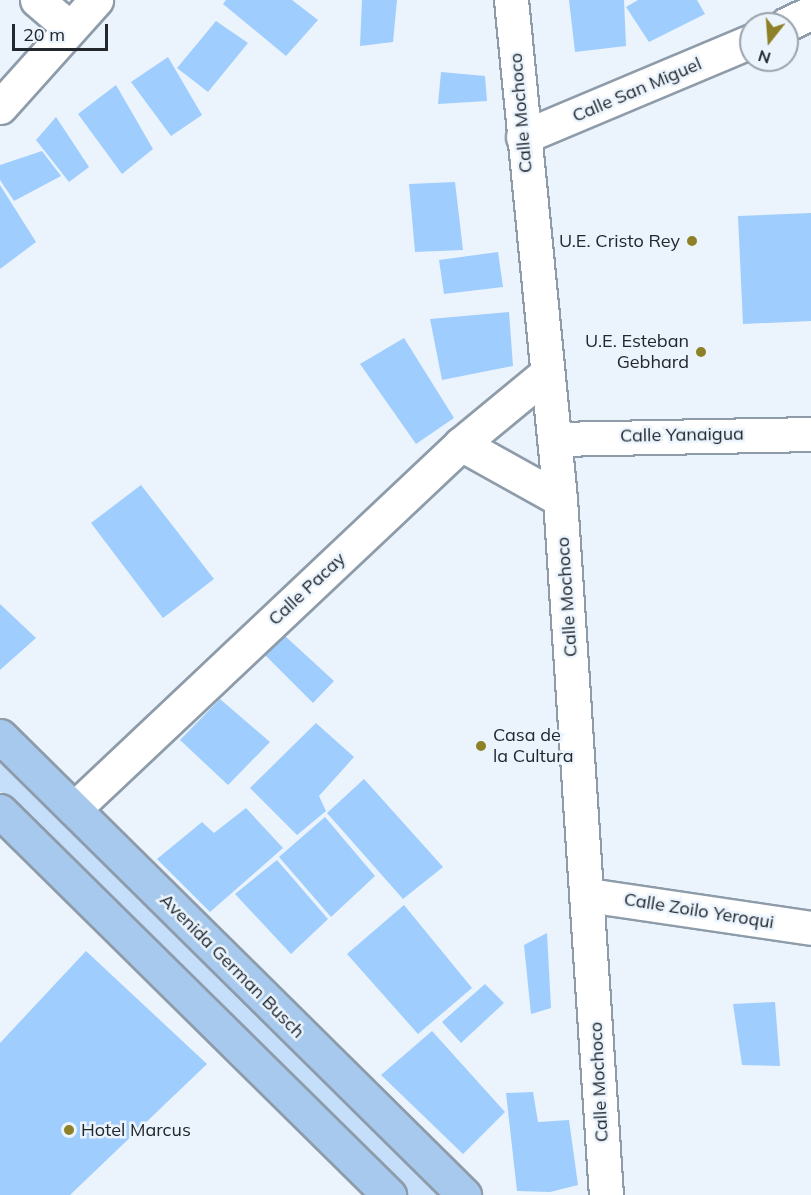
<!DOCTYPE html>
<style>
body{margin:0}
#map{position:relative;width:811px;height:1195px;overflow:hidden;background:#ebf4fd;font-family:Mulish,sans-serif}
div>[style]{position:absolute}
.green>*{inset:0;background:#c5def9}
.building>*{inset:0;background:#9fcdfd}
.roads{filter:drop-shadow(2px 0 #8e9caa) drop-shadow(-2px 0 #8e9caa) drop-shadow(0 2px #8e9caa) drop-shadow(0 -2px #8e9caa)}
.minor>*{height:33px;margin:-16.5px;padding:0 16.5px;transform-origin:16.5px;border-radius:16.5px;background:#fff}
.major>*{height:33px;margin:-16.5px;padding:0 16.5px;transform-origin:16.5px;border-radius:16.5px;background:#a6c9ed}
.dots>*{width:16px;height:16px;translate:-50% -50%;box-sizing:border-box;border:3px solid #ebf4fd;border-radius:50%}
span{translate:-50% -50%;white-space:nowrap;text-align:center;line-height:1.15;-webkit-text-stroke:5px #ebf4fd;paint-order:stroke}
.street-label{font-size:18px;color:#21272d}
.poi-label{font-size:18px;color:#21272d}
.right{translate:-100% -50%;text-align:right}
.left{translate:0 -50%;text-align:left}
.north{position:absolute;left:739px;top:12px;width:60px;height:60px;box-sizing:border-box;background:#ebf4fd;border:2px solid #9aa2aa;border-radius:50%;rotate:197deg;font-size:16px;font-weight:700;line-height:24px;text-align:center;color:#21272d}
.north::after{content:'';display:block;margin:auto;width:21px;height:27px;background:#8e8027;clip-path:polygon(50% 0,100% 100%,50% 72%,0 100%)}
.scale{position:absolute;left:12px;top:24px;width:96px;height:27px;box-sizing:border-box;border:3px solid #21272d;border-top:0;padding-left:8px;font-size:18px;line-height:21px;white-space:nowrap;color:#21272d;-webkit-text-stroke:4px #ebf4fd;paint-order:stroke}
</style>
<div id="map">
<div class="green">
<div style="clip-path:polygon(0 758px,440px 1195px,407px 1195px,0 791px)"></div>
</div>
<div class="building">
<div style="clip-path:polygon(226px 0,292px 0,318px 20px,286px 56px,223px 4px)"></div>
<div style="clip-path:polygon(362px 0,397px 0,393px 42px,360px 46px)"></div>
<div style="clip-path:polygon(569px 0,624px 0,626px 46px,575px 52px)"></div>
<div style="clip-path:polygon(638px 0,697px 0,705px 14px,649px 42px,626px 7px)"></div>
<div style="clip-path:polygon(216px 21px,248px 43px,208px 92px,177px 68px)"></div>
<div style="clip-path:polygon(168px 57px,202px 115px,171px 136px,131px 82px)"></div>
<div style="clip-path:polygon(441px 72px,485px 76px,487px 101px,438px 104px)"></div>
<div style="clip-path:polygon(116px 85px,153px 149px,122px 174px,78px 114px)"></div>
<div style="clip-path:polygon(56px 117px,89px 167px,69px 182px,36px 140px)"></div>
<div style="clip-path:polygon(42px 151px,61px 176px,14px 201px,0 180px,0 165px)"></div>
<div style="clip-path:polygon(455px 182px,463px 250px,415px 252px,409px 184px)"></div>
<div style="clip-path:polygon(0 185px,36px 242px,0 269px)"></div>
<div style="clip-path:polygon(811px 213px,811px 321px,743px 324px,738px 216px)"></div>
<div style="clip-path:polygon(498px 252px,503px 287px,444px 294px,439px 260px)"></div>
<div style="clip-path:polygon(509px 312px,513px 366px,442px 380px,430px 319px)"></div>
<div style="clip-path:polygon(404px 338px,454px 418px,416px 444px,360px 364px)"></div>
<div style="clip-path:polygon(141px 485px,214px 579px,163px 618px,91px 523px)"></div>
<div style="clip-path:polygon(0 604px,36px 638px,0 670px)"></div>
<div style="clip-path:polygon(285px 636px,334px 681px,313px 703px,264px 654px)"></div>
<div style="clip-path:polygon(220px 699px,270px 742px,228px 785px,180px 740px)"></div>
<div style="clip-path:polygon(316px 723px,354px 757px,319px 796px,326px 811px,297px 835px,250px 788px)"></div>
<div style="clip-path:polygon(364px 779px,443px 867px,403px 899px,327px 813px)"></div>
<div style="clip-path:polygon(246px 808px,283px 848px,210px 912px,157px 859px,202px 822px,214px 833px)"></div>
<div style="clip-path:polygon(325px 817px,375px 876px,331px 917px,279px 857px)"></div>
<div style="clip-path:polygon(277px 860px,328px 919px,291px 954px,235px 894px)"></div>
<div style="clip-path:polygon(404px 905px,472px 988px,418px 1034px,347px 954px)"></div>
<div style="clip-path:polygon(547px 933px,551px 1008px,531px 1014px,524px 945px)"></div>
<div style="clip-path:polygon(86px 951px,207px 1064px,70px 1195px,0 1195px,0 1043px)"></div>
<div style="clip-path:polygon(485px 984px,504px 1003px,461px 1043px,442px 1022px)"></div>
<div style="clip-path:polygon(775px 1002px,780px 1066px,742px 1065px,733px 1004px)"></div>
<div style="clip-path:polygon(432px 1031px,505px 1112px,463px 1154px,381px 1075px)"></div>
<div style="clip-path:polygon(533px 1092px,538px 1122px,569px 1120px,578px 1185px,550px 1192px,517px 1191px,506px 1093px)"></div>
</div>
<div class="roads">
<div class="minor">
<div style="left:37px;top:0;width:43px;rotate:40.3deg"></div>
<div style="left:511px;top:0;width:501px;rotate:84.39deg"></div>
<div style="left:560px;top:499px;width:698px;rotate:86.22deg"></div>
<div style="left:787px;top:24px;width:26px;rotate:-25deg"></div>
<div style="left:0;top:107px;width:144px;rotate:-48.1deg"></div>
<div style="left:523px;top:137px;width:247px;rotate:-22.8deg"></div>
<div style="left:554px;top:439px;width:257px;rotate:-1.1deg"></div>
<div style="left:461px;top:444px;width:113px;rotate:29.1deg"></div>
<div style="left:74px;top:809px;width:532px;rotate:-43.32deg"></div>
<div style="left:461px;top:444px;width:110px;rotate:-39.5deg"></div>
<div style="left:588px;top:895px;width:225px;rotate:8.4deg"></div>
</div>
<div class="major">
<div style="left:0;top:736px;width:653px;rotate:44.69deg"></div>
<div style="left:0;top:811px;width:547px;rotate:44.63deg"></div>
</div>
</div>
<div class="dots">
<div style="left:692px;top:241px;background:#8e8027"></div>
<div style="left:701px;top:352px;background:#8e8027"></div>
<div style="left:481px;top:746px;background:#8e8027"></div>
<div style="left:69px;top:1130px;background:#8e8027"></div>
</div>
<div class="street-label">
<span style="left:637px;top:90px;rotate:-23deg">Calle San Miguel</span>
<span style="left:521px;top:113px;rotate:-95deg">Calle Mochoco</span>
<span style="left:682px;top:435px;rotate:-1deg">Calle Yanaigua</span>
<span style="left:307px;top:589px;rotate:-43deg">Calle Pacay</span>
<span style="left:567px;top:597px;rotate:-94deg">Calle Mochoco</span>
<span style="left:699px;top:911px;rotate:9deg">Calle Zoilo Yeroqui</span>
<span style="left:232px;top:966px;rotate:45deg">Avenida German Busch</span>
<span style="left:599px;top:1082px;rotate:-93deg">Calle Mochoco</span>
</div>
<div class="poi-label">
<span class="right" style="left:680px;top:241px">U.E. Cristo Rey</span>
<span class="right" style="left:689px;top:352px">U.E. Esteban<br>Gebhard</span>
<span class="left" style="left:493px;top:746px">Casa de<br>la Cultura</span>
<span class="left" style="left:81px;top:1130px">Hotel Marcus</span>
</div>
<div class="north">N</div>
<div class="scale">20 m</div>
</div>
